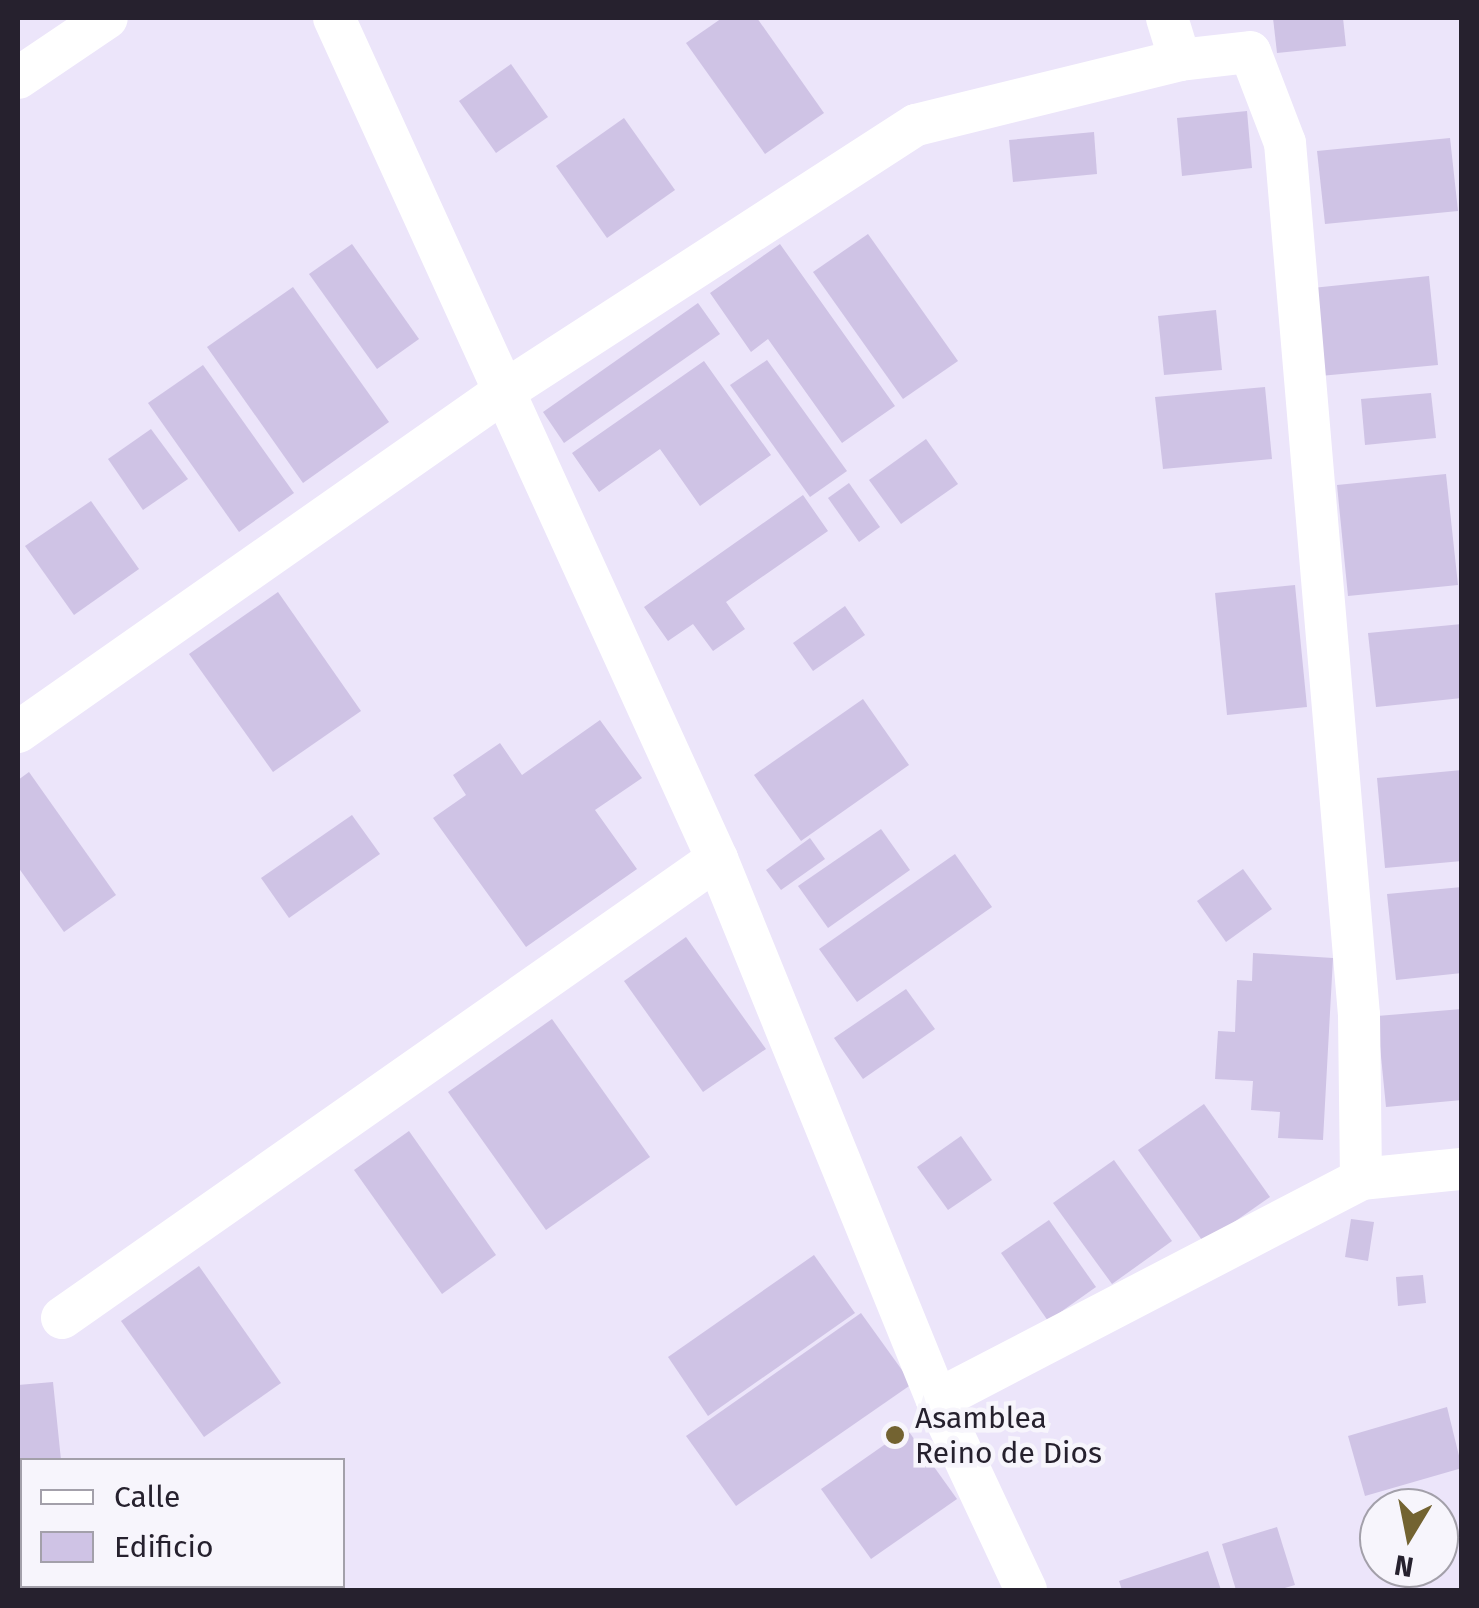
<!DOCTYPE html>
<style>
body{margin:0}
#map{position:relative;width:1479px;height:1608px;overflow:hidden;background:#ece5fa;font-family:"Fira Sans",sans-serif}
div>[style]{position:absolute}
.building>*{inset:0;background:#cfc3e5}
.street>*{height:42px;margin:-21px;padding:0 21px;transform-origin:21px;border-radius:21px;background:#fff}
.dots>*{width:28px;height:28px;translate:-50% -50%;box-sizing:border-box;border:5px solid #f7f5fc;border-radius:50%}
span{translate:-50% -50%;white-space:nowrap;text-align:center;line-height:1.15;-webkit-text-stroke:9px #f7f5fc;paint-order:stroke}
.poi-label{font-size:30px;color:#26212e}
.left{translate:0 -50%;text-align:left}
.frame{position:absolute;inset:0;border:20px solid #26212e;pointer-events:none}
.legend{position:absolute;left:20px;top:1458px;width:325px;height:130px;box-sizing:border-box;background:#f7f5fc;border:2px solid #a3a0aa;margin:0;padding:12px 18px;list-style:none;font-size:30px;color:#26212e}
.legend li{display:flex;align-items:center;gap:20px;height:50px}
.legend b{width:50px;border:2px solid #a3a0aa}
.north{position:absolute;left:1359px;top:1488px;width:100px;height:100px;box-sizing:border-box;background:#f7f5fc;border:2px solid #a3a0aa;border-radius:50%;rotate:190deg;font-size:28px;font-weight:700;line-height:40px;text-align:center;color:#26212e}
.north::after{content:'';display:block;margin:auto;width:35px;height:45px;background:#736331;clip-path:polygon(50% 0,100% 100%,50% 72%,0 100%)}
</style>
<div id="map">
<div class="building">
<div style="clip-path:polygon(722px 18px,757px 18px,824px 113px,765px 154px,686px 43px)"></div>
<div style="clip-path:polygon(1273px 18px,1343px 18px,1346px 46px,1277px 53px)"></div>
<div style="clip-path:polygon(511px 64px,548px 117px,496px 153px,459px 101px)"></div>
<div style="clip-path:polygon(1247px 111px,1252px 168px,1182px 176px,1177px 118px)"></div>
<div style="clip-path:polygon(624px 118px,675px 190px,607px 238px,556px 166px)"></div>
<div style="clip-path:polygon(1094px 132px,1097px 174px,1013px 182px,1009px 140px)"></div>
<div style="clip-path:polygon(1450px 138px,1458px 211px,1325px 224px,1317px 151px)"></div>
<div style="clip-path:polygon(868px 234px,958px 361px,903px 399px,813px 272px)"></div>
<div style="clip-path:polygon(352px 244px,419px 339px,377px 369px,309px 274px)"></div>
<div style="clip-path:polygon(780px 244px,895px 406px,842px 443px,768px 339px,751px 352px,710px 293px)"></div>
<div style="clip-path:polygon(1429px 276px,1438px 365px,1320px 376px,1312px 288px)"></div>
<div style="clip-path:polygon(293px 287px,389px 422px,303px 483px,207px 347px)"></div>
<div style="clip-path:polygon(698px 303px,720px 334px,564px 443px,543px 412px)"></div>
<div style="clip-path:polygon(1216px 310px,1222px 370px,1164px 375px,1158px 316px)"></div>
<div style="clip-path:polygon(767px 360px,847px 471px,810px 497px,730px 385px)"></div>
<div style="clip-path:polygon(704px 361px,771px 455px,700px 506px,660px 449px,599px 492px,572px 453px)"></div>
<div style="clip-path:polygon(203px 365px,294px 493px,239px 532px,148px 403px)"></div>
<div style="clip-path:polygon(1265px 387px,1272px 459px,1163px 469px,1155px 397px)"></div>
<div style="clip-path:polygon(1431px 393px,1436px 438px,1365px 445px,1361px 399px)"></div>
<div style="clip-path:polygon(151px 429px,188px 479px,143px 510px,108px 459px)"></div>
<div style="clip-path:polygon(926px 439px,958px 484px,901px 524px,869px 480px)"></div>
<div style="clip-path:polygon(1446px 474px,1458px 585px,1348px 596px,1337px 485px)"></div>
<div style="clip-path:polygon(849px 483px,880px 527px,859px 542px,828px 498px)"></div>
<div style="clip-path:polygon(803px 495px,828px 531px,726px 602px,745px 629px,713px 651px,693px 624px,668px 641px,644px 607px)"></div>
<div style="clip-path:polygon(91px 501px,139px 569px,74px 615px,25px 546px)"></div>
<div style="clip-path:polygon(1295px 585px,1307px 707px,1227px 715px,1215px 593px)"></div>
<div style="clip-path:polygon(278px 592px,361px 711px,273px 772px,189px 654px)"></div>
<div style="clip-path:polygon(845px 606px,865px 635px,813px 671px,793px 643px)"></div>
<div style="clip-path:polygon(1462px 624px,1462px 698px,1376px 707px,1368px 633px)"></div>
<div style="clip-path:polygon(863px 699px,909px 765px,801px 841px,754px 775px)"></div>
<div style="clip-path:polygon(600px 720px,642px 778px,595px 810px,637px 869px,526px 947px,433px 818px,466px 795px,453px 775px,500px 743px,522px 775px)"></div>
<div style="clip-path:polygon(1462px 770px,1462px 861px,1385px 868px,1377px 778px)"></div>
<div style="clip-path:polygon(29px 772px,116px 895px,64px 932px,18px 867px,18px 780px)"></div>
<div style="clip-path:polygon(352px 815px,380px 854px,289px 918px,261px 878px)"></div>
<div style="clip-path:polygon(881px 829px,910px 870px,828px 928px,798px 886px)"></div>
<div style="clip-path:polygon(810px 838px,825px 859px,781px 890px,766px 870px)"></div>
<div style="clip-path:polygon(955px 854px,992px 907px,857px 1002px,819px 949px)"></div>
<div style="clip-path:polygon(1243px 869px,1272px 909px,1226px 942px,1197px 901px)"></div>
<div style="clip-path:polygon(1462px 887px,1462px 973px,1396px 980px,1387px 894px)"></div>
<div style="clip-path:polygon(686px 937px,766px 1049px,703px 1092px,624px 981px)"></div>
<div style="clip-path:polygon(1253px 953px,1333px 958px,1323px 1140px,1278px 1138px,1280px 1112px,1251px 1110px,1253px 1081px,1215px 1079px,1218px 1031px,1235px 1032px,1237px 980px,1252px 981px)"></div>
<div style="clip-path:polygon(906px 989px,935px 1029px,863px 1079px,834px 1038px)"></div>
<div style="clip-path:polygon(1462px 1009px,1462px 1100px,1386px 1107px,1377px 1016px)"></div>
<div style="clip-path:polygon(552px 1019px,650px 1157px,546px 1230px,448px 1092px)"></div>
<div style="clip-path:polygon(1204px 1104px,1270px 1197px,1204px 1243px,1138px 1150px)"></div>
<div style="clip-path:polygon(409px 1131px,496px 1255px,442px 1294px,354px 1170px)"></div>
<div style="clip-path:polygon(961px 1136px,992px 1180px,948px 1210px,917px 1167px)"></div>
<div style="clip-path:polygon(1114px 1160px,1172px 1241px,1112px 1284px,1053px 1203px)"></div>
<div style="clip-path:polygon(1351px 1219px,1374px 1222px,1368px 1261px,1345px 1257px)"></div>
<div style="clip-path:polygon(1049px 1220px,1096px 1287px,1048px 1321px,1001px 1253px)"></div>
<div style="clip-path:polygon(814px 1255px,855px 1313px,708px 1416px,668px 1357px)"></div>
<div style="clip-path:polygon(199px 1266px,281px 1383px,204px 1437px,121px 1321px)"></div>
<div style="clip-path:polygon(1423px 1275px,1426px 1303px,1398px 1306px,1396px 1277px)"></div>
<div style="clip-path:polygon(861px 1313px,912px 1384px,736px 1506px,686px 1436px)"></div>
<div style="clip-path:polygon(53px 1382px,61px 1460px,22px 1460px,22px 1488px,18px 1489px,18px 1385px)"></div>
<div style="clip-path:polygon(1447px 1407px,1462px 1468px,1365px 1496px,1348px 1436px)"></div>
<div style="clip-path:polygon(907px 1429px,957px 1499px,871px 1559px,821px 1489px)"></div>
<div style="clip-path:polygon(1277px 1527px,1295px 1585px,1278px 1590px,1236px 1590px,1222px 1544px)"></div>
<div style="clip-path:polygon(1208px 1551px,1221px 1590px,1122px 1590px,1119px 1581px)"></div>
</div>
<div class="street">
<div style="left:334px;top:18px;width:924px;rotate:65.51deg"></div>
<div style="left:717px;top:859px;width:584px;rotate:67.87deg"></div>
<div style="left:937px;top:1400px;width:210px;rotate:64.9deg"></div>
<div style="left:18px;top:78px;width:107px;rotate:-34deg"></div>
<div style="left:18px;top:732px;width:596px;rotate:-35.02deg"></div>
<div style="left:506px;top:390px;width:488px;rotate:-32.9deg"></div>
<div style="left:916px;top:125px;width:272px;rotate:-13.8deg"></div>
<div style="left:1361px;top:1179px;width:101px;rotate:-5.7deg"></div>
<div style="left:62px;top:1318px;width:800px;rotate:-35.02deg"></div>
<div style="left:937px;top:1400px;width:478px;rotate:-27.5deg"></div>
<div style="left:1361px;top:1179px;width:164px;rotate:-90.7deg"></div>
<div style="left:1359px;top:1015px;width:875px;rotate:-94.85deg"></div>
<div style="left:1285px;top:143px;width:97px;rotate:-111deg"></div>
<div style="left:1250px;top:52px;width:70px;rotate:173.5deg"></div>
<div style="left:1180px;top:60px;width:44px;rotate:-107.2deg"></div>
</div>
<div class="dots">
<div style="left:895px;top:1435px;background:#736331"></div>
</div>
<div class="poi-label">
<span class="left" style="left:915px;top:1435px">Asamblea<br>Reino de Dios</span>
</div>
<div class="frame"></div>
<ul class="legend">
<li><b style="height:12px;background:#fff"></b>Calle</li>
<li><b style="height:28px;background:#cfc3e5"></b>Edificio</li>
</ul>
<div class="north">N</div>
</div>
